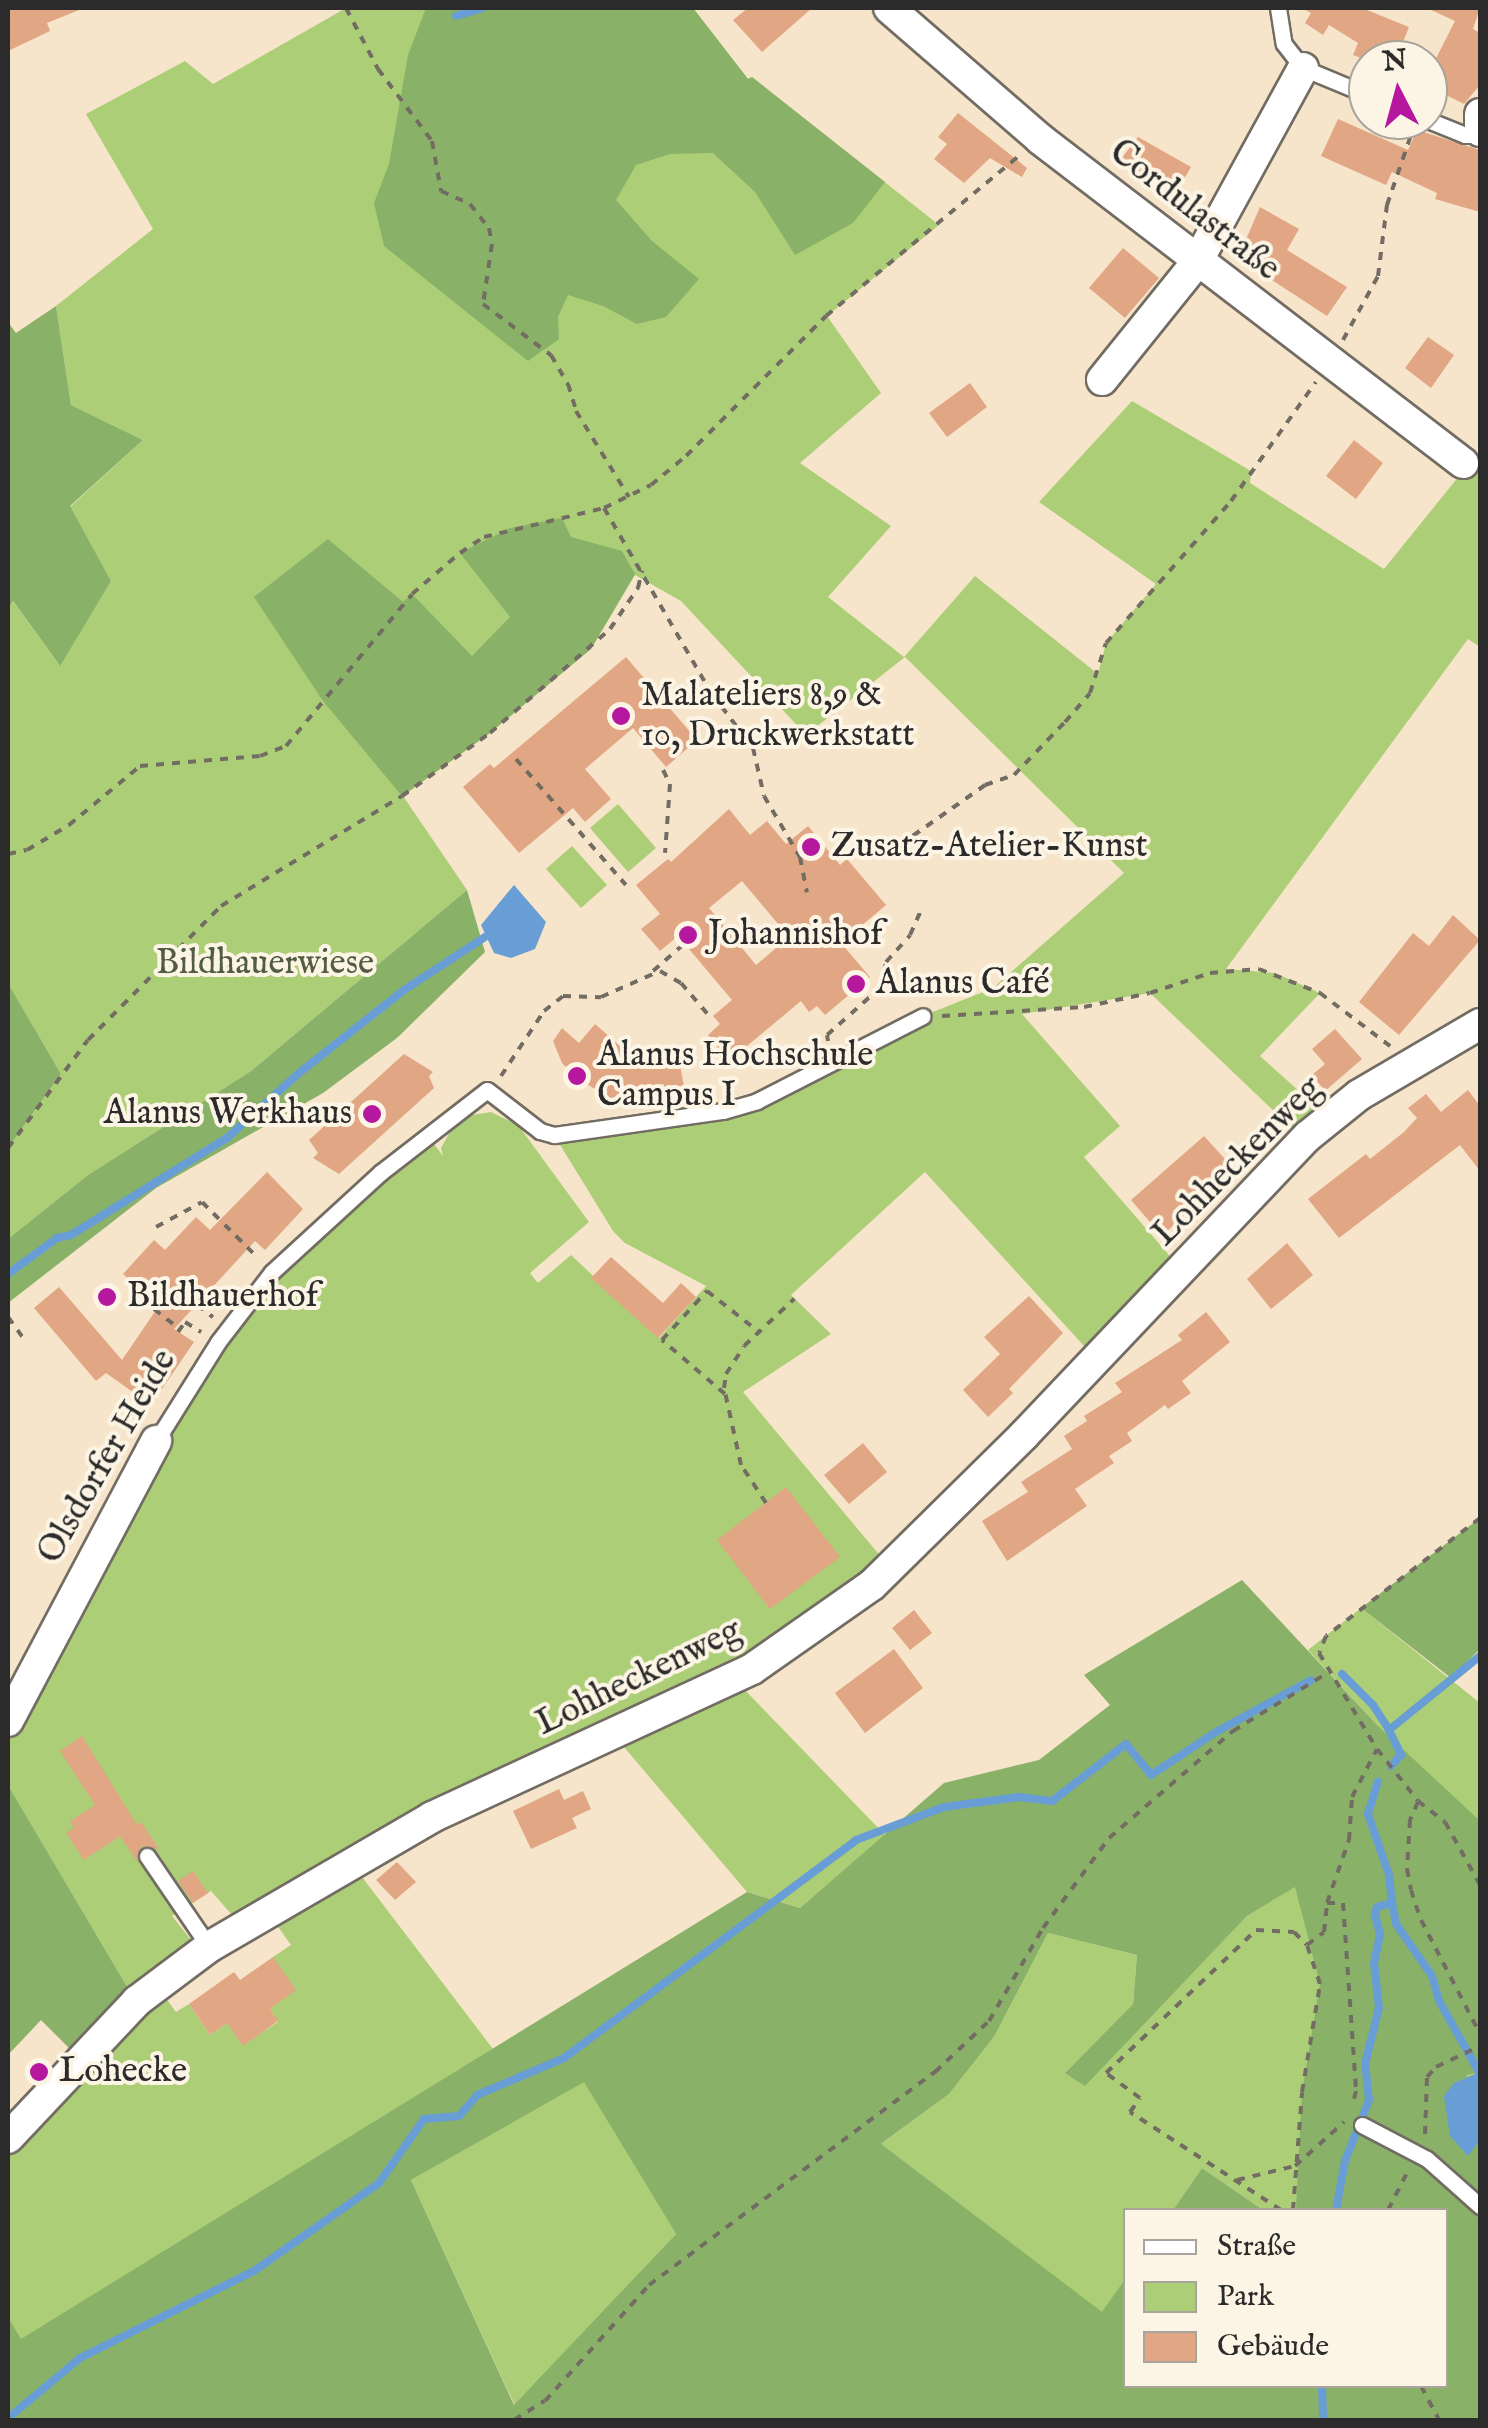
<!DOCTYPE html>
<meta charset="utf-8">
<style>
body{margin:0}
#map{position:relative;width:1488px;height:2428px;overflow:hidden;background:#f7e5cb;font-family:"IM FELL English",serif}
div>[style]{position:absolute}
.green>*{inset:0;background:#acce76}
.forest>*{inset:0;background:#89b167}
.water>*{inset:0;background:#689ed5}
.stream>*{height:8px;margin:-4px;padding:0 4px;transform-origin:4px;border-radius:4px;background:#689ed5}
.building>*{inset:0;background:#e1a683}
.path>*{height:4px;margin-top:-2px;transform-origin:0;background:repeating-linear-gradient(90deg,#726c63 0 8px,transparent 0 16px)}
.roads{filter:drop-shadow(2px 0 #726c63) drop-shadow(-2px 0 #726c63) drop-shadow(0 2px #726c63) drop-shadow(0 -2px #726c63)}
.service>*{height:15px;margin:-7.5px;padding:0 7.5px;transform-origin:7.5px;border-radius:7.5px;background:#fff}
.minor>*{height:30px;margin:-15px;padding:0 15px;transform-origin:15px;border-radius:15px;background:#fff}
.dots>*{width:28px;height:28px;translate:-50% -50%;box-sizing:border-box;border:5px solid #fcf5e5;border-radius:50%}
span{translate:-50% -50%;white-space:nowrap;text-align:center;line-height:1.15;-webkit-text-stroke:8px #fcf5e5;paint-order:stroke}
.street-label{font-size:35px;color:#2b2b2b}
.poi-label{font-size:35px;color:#2b2b2b}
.left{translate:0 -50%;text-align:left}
.right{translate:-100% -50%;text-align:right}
.park-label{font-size:35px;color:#525c42}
.frame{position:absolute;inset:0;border:10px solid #2b2b2b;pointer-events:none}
.legend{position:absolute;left:1123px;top:2208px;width:325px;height:180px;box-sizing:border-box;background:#fcf5e5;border:2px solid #a8a49b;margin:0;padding:12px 18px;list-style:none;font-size:30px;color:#2b2b2b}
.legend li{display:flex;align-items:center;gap:20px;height:50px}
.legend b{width:50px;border:2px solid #a8a49b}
.north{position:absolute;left:1348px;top:40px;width:100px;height:100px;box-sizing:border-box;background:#fcf5e5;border:2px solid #a8a49b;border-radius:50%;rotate:354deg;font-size:28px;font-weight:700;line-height:40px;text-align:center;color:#2b2b2b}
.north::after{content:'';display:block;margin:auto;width:35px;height:45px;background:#b5179e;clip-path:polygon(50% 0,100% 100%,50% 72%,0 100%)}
</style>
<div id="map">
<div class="green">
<div style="clip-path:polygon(346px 8px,693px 8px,748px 79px,752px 77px,939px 225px,827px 316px,881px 393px,800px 463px,891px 526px,828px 597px,904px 657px,975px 576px,1098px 674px,1106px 643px,1156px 584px,1039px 502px,1132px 401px,1251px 471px,1250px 483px,1384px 569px,1480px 450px,1480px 647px,1468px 639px,1226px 969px,1275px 973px,1320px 993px,1260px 1056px,1319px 1109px,1296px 1132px,1150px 993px,1022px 1014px,1120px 1126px,1084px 1157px,1182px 1270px,1095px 1358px,925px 1172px,791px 1295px,831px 1334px,743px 1392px,882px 1558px,740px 1685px,885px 1835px,800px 1908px,747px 1892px,607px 1727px,239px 1923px,211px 1891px,172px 1916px,192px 1941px,129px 1990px,8px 1785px,8px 1739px,139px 1466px,272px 1272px,428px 1136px,443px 1156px,441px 1148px,450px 1132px,472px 1115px,491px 1112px,518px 1125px,589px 1222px,530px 1273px,538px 1283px,571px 1255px,659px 1338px,706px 1286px,625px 1243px,613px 1231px,554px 1135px,722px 1111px,923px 1016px,993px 988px,1124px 873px,905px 657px,806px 735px,681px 601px,635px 575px,591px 649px,490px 733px,403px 796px,467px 890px,251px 1071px,88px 1175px,8px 1239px,8px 1148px,61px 1074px,8px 983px,8px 608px,12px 600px,59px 665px,111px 581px,70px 507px,143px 440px,71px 405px,56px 306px,153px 229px,86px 114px,185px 61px,213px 84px)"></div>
<div style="clip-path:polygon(618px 804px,656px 848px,628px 872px,590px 828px)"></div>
<div style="clip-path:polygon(572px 846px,607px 885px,581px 908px,546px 869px)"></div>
<div style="clip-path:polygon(1361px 1608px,1480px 1703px,1480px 2313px,1446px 2210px,1263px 2210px,1202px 2168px,1173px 2210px,1126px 2210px,1125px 2279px,1102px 2313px,880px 2145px,949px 2094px,994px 2037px,1048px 1933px,1137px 1955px,1133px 2004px,1066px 2072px,1085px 2085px,1247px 1916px,1296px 1886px,1378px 1726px,1308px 1650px)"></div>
<div style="clip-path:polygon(359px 1873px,493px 2049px,21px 2340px,8px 2317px,8px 2138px,162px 1993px,176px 2012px,189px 2004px,210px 2035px,227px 2023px,243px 2045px,278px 2022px,270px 2009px,273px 1957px,291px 1945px,274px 1921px)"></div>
<div style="clip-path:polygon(584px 2081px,676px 2234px,515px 2406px,411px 2180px)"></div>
</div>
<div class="forest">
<div style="clip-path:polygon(426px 8px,693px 8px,748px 79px,752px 77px,885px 182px,853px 223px,795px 255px,755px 192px,713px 153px,670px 154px,636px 165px,616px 200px,652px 241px,699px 279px,666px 317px,637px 324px,603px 306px,568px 295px,558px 317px,559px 339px,528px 361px,384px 246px,374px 203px,389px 164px,408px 55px)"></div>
<div style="clip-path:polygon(56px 306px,71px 405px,143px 440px,70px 506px,111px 581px,60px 666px,13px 601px,8px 608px,8px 322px,16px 333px)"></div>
<div style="clip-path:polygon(562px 518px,571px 537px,622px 551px,635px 574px,591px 649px,490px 733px,402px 796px,323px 701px,254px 597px,328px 539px,403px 602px,412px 594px,472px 656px,510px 617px,460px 553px,510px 528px)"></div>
<div style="clip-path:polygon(467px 890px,485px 952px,397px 1038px,323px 1093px,156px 1188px,8px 1303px,8px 1239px,88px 1175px,251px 1071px)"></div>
<div style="clip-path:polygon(8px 983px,61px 1074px,8px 1148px)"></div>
<div style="clip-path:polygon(1480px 1518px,1480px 1649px,1451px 1678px,1361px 1608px)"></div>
<div style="clip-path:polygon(evenodd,1242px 1580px,1378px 1726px,1480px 1821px,1480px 2072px,1467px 2075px,1468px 2155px,1480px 2140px,1480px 2420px,8px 2420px,8px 2317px,21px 2339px,747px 1892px,800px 1908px,944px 1783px,1039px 1760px,1110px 1705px,1084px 1675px,1242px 1580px,1295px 1887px,1320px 1984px,1302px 2092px,1296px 2210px,1446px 2210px,1446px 2386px,1126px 2386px,1125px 2279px,1102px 2312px,881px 2144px,949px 2094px,994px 2037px,1048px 1933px,1137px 1955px,1133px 2004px,1065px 2073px,1085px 2086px,1247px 1916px,1295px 1887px,1242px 1580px,584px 2082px,676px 2234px,514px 2405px,411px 2180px,584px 2082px)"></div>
<div style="clip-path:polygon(8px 1785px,129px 1990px,82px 2061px,41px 2020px,8px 2055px)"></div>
<div style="clip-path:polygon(1202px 2168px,1263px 2210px,1173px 2210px)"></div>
</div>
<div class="water">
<div style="clip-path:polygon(514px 885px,546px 922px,535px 949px,511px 958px,494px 953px,481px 925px)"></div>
<div style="clip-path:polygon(1480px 2072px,1480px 2140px,1468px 2156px,1450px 2136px,1444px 2096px,1454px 2083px)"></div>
</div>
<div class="stream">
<div style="left:456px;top:16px;width:27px;rotate:-17deg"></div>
<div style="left:8px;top:1274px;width:61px;rotate:-36.3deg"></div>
<div style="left:57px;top:1238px;width:14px;rotate:-12deg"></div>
<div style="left:71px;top:1235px;width:184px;rotate:-31.9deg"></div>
<div style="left:227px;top:1138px;width:97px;rotate:-42.1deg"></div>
<div style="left:299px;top:1073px;width:134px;rotate:-38.3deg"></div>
<div style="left:404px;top:990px;width:97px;rotate:-33.2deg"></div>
<div style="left:1342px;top:1674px;width:44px;rotate:45deg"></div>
<div style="left:1373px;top:1705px;width:30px;rotate:57deg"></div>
<div style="left:1389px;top:1730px;width:28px;rotate:64deg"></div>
<div style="left:1401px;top:1755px;width:15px;rotate:132deg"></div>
<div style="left:1389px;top:1730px;width:117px;rotate:-39.1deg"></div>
<div style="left:1392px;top:1903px;width:21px;rotate:79deg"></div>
<div style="left:1396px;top:1924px;width:63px;rotate:55.3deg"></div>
<div style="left:1432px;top:1976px;width:26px;rotate:74deg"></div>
<div style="left:1439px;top:2001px;width:81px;rotate:60.6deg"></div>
<div style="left:1366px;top:2060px;width:54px;rotate:-76deg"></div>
<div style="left:1379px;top:2008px;width:45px;rotate:-96.3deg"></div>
<div style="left:1374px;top:1963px;width:30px;rotate:-78deg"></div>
<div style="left:1380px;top:1934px;width:20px;rotate:-105deg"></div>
<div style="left:1375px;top:1915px;width:8px;rotate:-76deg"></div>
<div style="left:1377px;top:1907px;width:16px;rotate:-15deg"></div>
<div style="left:1392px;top:1903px;width:28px;rotate:-96deg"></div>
<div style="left:1389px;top:1875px;width:65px;rotate:-109deg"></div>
<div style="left:1368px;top:1814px;width:34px;rotate:-73deg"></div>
<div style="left:1336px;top:2210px;width:50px;rotate:-79.6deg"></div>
<div style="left:1345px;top:2161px;width:66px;rotate:-68.5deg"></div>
<div style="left:1369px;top:2100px;width:36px;rotate:-96deg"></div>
<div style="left:1322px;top:2386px;width:34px;rotate:88deg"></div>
<div style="left:13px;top:2414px;width:87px;rotate:-39.9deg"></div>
<div style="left:80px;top:2358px;width:195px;rotate:-26.6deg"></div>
<div style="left:254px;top:2271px;width:153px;rotate:-35.1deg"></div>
<div style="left:379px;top:2183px;width:78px;rotate:-54.9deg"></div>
<div style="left:424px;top:2119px;width:35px;rotate:-5deg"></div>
<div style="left:459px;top:2116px;width:28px;rotate:-49deg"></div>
<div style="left:477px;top:2095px;width:95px;rotate:-23deg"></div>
<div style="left:564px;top:2058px;width:364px;rotate:-36.7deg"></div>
<div style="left:856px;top:1840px;width:94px;rotate:-20.6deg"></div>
<div style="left:944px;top:1807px;width:76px;rotate:-7.6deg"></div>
<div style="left:1019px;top:1797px;width:33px;rotate:7deg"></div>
<div style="left:1052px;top:1801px;width:93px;rotate:-37.6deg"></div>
<div style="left:1126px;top:1744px;width:40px;rotate:51deg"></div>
<div style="left:1151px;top:1775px;width:78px;rotate:-33.5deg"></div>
<div style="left:1216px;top:1732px;width:108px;rotate:-28.7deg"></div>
</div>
<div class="building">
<div style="clip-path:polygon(8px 8px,84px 8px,47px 23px,50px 31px,8px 51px)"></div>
<div style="clip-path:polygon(748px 8px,812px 8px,762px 52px,733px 20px)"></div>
<div style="clip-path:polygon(1302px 8px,1362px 8px,1409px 27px,1396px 60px,1366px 60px,1353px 55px,1358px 43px,1329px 25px,1323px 35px,1305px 23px,1311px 13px)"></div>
<div style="clip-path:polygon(1427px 8px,1480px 8px,1473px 29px,1480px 33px,1480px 85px,1464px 104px,1428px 86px,1428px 74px,1455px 21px)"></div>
<div style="clip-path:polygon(958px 113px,1027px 168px,1022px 177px,990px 158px,964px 183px,934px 159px,947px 144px,938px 137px)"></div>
<div style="clip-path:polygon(1338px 119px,1408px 150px,1417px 130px,1480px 150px,1480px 212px,1435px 199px,1437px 193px,1392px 172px,1386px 185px,1321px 156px)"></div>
<div style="clip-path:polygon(1138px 137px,1191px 167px,1175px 195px,1121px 159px)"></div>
<div style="clip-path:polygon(1260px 207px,1299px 229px,1287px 250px,1347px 287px,1327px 316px,1238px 258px)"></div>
<div style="clip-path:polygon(1123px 248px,1159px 278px,1125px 318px,1089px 288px)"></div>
<div style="clip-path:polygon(1428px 337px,1454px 355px,1431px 388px,1405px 368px)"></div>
<div style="clip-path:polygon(970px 383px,987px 407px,947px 437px,929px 413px)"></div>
<div style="clip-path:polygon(1354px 440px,1383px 463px,1356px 499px,1326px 476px)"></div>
<div style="clip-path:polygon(626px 657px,697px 740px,666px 767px,633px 728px,585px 769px,611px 799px,585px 822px,573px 808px,519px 853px,463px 787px,490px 764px,494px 768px)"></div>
<div style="clip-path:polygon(evenodd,729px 809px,750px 835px,767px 821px,786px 844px,808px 826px,840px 865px,847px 859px,886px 905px,841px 943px,870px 977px,825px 1015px,817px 1006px,809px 1012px,801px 1001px,729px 1061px,708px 1035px,720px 1024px,713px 1016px,732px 1000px,678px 936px,660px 951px,641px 929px,660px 914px,636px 885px,668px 859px,671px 862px,729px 809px,742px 881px,789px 937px,756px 965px,709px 908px,742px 881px)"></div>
<div style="clip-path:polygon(1453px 915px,1480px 940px,1399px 1035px,1359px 1002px,1413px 933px,1429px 946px)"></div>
<div style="clip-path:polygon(595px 1024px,629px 1054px,676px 1045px,685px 1091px,619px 1104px,577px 1078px,562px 1063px,553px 1041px,562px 1028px,579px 1043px)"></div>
<div style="clip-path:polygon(1335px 1029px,1362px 1059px,1325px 1091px,1312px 1075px,1325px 1064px,1312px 1049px)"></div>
<div style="clip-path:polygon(404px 1054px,433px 1072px,429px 1076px,434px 1088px,339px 1174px,313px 1158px,318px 1153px,309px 1140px)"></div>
<div style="clip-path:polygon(1468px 1090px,1480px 1106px,1480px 1171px,1460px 1145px,1339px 1238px,1308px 1199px,1366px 1154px,1370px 1159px,1404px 1132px,1417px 1118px,1408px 1108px,1426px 1094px,1441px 1112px)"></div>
<div style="clip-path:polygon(1204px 1136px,1234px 1169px,1162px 1236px,1131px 1200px)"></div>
<div style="clip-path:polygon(267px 1172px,303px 1209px,265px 1250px,255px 1241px,174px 1329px,194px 1342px,151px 1405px,106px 1373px,96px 1381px,34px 1308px,59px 1287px,122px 1360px,158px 1307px,123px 1274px,154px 1240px,165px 1250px,196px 1217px,210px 1230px)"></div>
<div style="clip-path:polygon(1287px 1243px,1313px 1275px,1271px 1309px,1247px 1279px)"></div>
<div style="clip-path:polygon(611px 1257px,663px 1303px,681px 1283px,696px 1297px,658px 1338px,591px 1278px)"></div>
<div style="clip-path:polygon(1029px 1296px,1063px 1333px,1009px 1389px,1013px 1393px,988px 1417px,963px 1390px,1000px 1354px,984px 1337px)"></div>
<div style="clip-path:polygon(1206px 1312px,1230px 1342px,1182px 1381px,1191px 1393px,1168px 1409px,1165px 1405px,1127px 1433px,1132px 1441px,1109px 1456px,1114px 1463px,1075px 1489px,1087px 1506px,1007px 1561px,982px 1521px,1028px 1492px,1021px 1482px,1072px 1449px,1064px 1436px,1087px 1421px,1084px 1416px,1122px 1392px,1115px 1383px,1182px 1340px,1178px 1335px)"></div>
<div style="clip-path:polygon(863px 1443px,887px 1472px,849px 1504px,824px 1475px)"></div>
<div style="clip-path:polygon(786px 1487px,840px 1557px,770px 1609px,717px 1540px)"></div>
<div style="clip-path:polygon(914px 1610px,932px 1633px,910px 1650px,892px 1628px)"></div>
<div style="clip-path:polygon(894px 1649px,923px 1688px,865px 1733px,835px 1693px)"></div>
<div style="clip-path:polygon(82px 1736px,137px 1825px,141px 1822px,159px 1849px,142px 1846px,137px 1861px,120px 1836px,84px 1860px,66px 1833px,74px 1828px,70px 1821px,95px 1805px,60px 1751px)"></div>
<div style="clip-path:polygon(559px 1789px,564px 1800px,583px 1791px,591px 1809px,572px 1818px,577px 1828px,531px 1849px,513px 1811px)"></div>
<div style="clip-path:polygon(397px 1862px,416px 1882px,395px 1900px,376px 1880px)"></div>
<div style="clip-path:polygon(193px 1871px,208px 1893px,193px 1903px,178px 1881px)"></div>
<div style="clip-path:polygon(273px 1957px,296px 1990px,270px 2009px,278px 2021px,243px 2046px,227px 2023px,210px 2035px,189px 2004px,234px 1972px,240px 1980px)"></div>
</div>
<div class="path">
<div style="left:346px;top:8px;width:69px;rotate:62.3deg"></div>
<div style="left:378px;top:69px;width:90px;rotate:53.1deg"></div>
<div style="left:432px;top:141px;width:51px;rotate:79.8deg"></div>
<div style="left:441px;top:191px;width:32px;rotate:24deg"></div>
<div style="left:470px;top:204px;width:31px;rotate:52deg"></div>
<div style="left:489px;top:228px;width:16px;rotate:79deg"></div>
<div style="left:492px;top:244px;width:61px;rotate:98.5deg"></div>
<div style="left:483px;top:304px;width:85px;rotate:36.9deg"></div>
<div style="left:551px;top:355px;width:34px;rotate:60deg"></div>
<div style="left:568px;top:384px;width:28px;rotate:73deg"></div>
<div style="left:576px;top:411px;width:101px;rotate:58.4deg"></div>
<div style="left:1343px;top:340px;width:73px;rotate:-61.3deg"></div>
<div style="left:1378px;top:276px;width:72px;rotate:-82.8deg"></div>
<div style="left:1387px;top:205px;width:80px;rotate:-71.1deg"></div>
<div style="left:604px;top:508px;width:215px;rotate:59.9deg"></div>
<div style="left:712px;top:694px;width:68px;rotate:52.8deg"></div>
<div style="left:753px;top:748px;width:49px;rotate:77.1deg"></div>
<div style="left:764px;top:796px;width:71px;rotate:59.5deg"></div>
<div style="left:800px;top:857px;width:36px;rotate:79deg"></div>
<div style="left:516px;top:759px;width:167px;rotate:48.9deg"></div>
<div style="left:663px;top:770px;width:16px;rotate:63deg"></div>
<div style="left:670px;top:784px;width:69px;rotate:94.1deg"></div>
<div style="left:8px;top:854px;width:19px;rotate:-12deg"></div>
<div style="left:27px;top:850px;width:49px;rotate:-30.8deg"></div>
<div style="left:69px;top:825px;width:92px;rotate:-39.7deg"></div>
<div style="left:140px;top:766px;width:120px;rotate:-4.8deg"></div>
<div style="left:260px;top:756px;width:28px;rotate:-21deg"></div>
<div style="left:286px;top:746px;width:197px;rotate:-50.3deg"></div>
<div style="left:412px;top:594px;width:63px;rotate:-40.5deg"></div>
<div style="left:460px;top:553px;width:29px;rotate:-34deg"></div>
<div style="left:484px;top:537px;width:123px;rotate:-13.6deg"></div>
<div style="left:604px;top:508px;width:52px;rotate:-26.1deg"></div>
<div style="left:651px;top:485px;width:45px;rotate:-39.6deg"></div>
<div style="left:686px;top:456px;width:198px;rotate:-45deg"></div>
<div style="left:826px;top:316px;width:251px;rotate:-39.7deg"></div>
<div style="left:887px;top:854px;width:120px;rotate:-35.1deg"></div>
<div style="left:985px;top:785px;width:31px;rotate:-19deg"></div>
<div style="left:1014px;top:775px;width:74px;rotate:-46.1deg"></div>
<div style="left:1065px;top:722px;width:38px;rotate:-49deg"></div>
<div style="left:1090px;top:693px;width:52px;rotate:-72.3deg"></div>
<div style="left:1106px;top:643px;width:189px;rotate:-48.6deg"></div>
<div style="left:1231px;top:501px;width:146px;rotate:-54.5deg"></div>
<div style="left:653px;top:971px;width:43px;rotate:-41.2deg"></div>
<div style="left:942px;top:1016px;width:142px;rotate:-3.6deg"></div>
<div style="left:1084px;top:1007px;width:67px;rotate:-12deg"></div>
<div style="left:1150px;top:993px;width:63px;rotate:-18.4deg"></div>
<div style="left:1210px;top:973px;width:49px;rotate:-4.7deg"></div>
<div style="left:1259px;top:969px;width:66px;rotate:21.5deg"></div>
<div style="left:1320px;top:993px;width:88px;rotate:37.1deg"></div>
<div style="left:828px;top:1041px;width:6px;rotate:-99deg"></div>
<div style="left:827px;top:1035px;width:71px;rotate:-41.6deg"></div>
<div style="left:880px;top:988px;width:27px;rotate:-77deg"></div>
<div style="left:886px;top:962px;width:36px;rotate:-48deg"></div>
<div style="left:910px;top:935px;width:30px;rotate:-66deg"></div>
<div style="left:501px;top:1076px;width:78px;rotate:-56.5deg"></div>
<div style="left:544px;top:1011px;width:24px;rotate:-38deg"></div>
<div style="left:563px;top:996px;width:38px;rotate:2deg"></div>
<div style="left:601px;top:997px;width:64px;rotate:-23.8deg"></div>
<div style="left:660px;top:971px;width:24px;rotate:30deg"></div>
<div style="left:681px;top:983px;width:46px;rotate:49.4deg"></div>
<div style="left:8px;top:1148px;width:134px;rotate:-53.5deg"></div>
<div style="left:88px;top:1040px;width:189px;rotate:-45.2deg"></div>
<div style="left:221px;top:906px;width:212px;rotate:-31.3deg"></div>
<div style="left:402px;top:796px;width:108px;rotate:-35.6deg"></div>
<div style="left:490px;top:733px;width:159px;rotate:-40.9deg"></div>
<div style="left:610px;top:629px;width:50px;rotate:-55.7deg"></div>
<div style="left:638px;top:588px;width:18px;rotate:-77deg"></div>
<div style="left:156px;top:1227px;width:52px;rotate:-28.5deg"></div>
<div style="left:202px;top:1202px;width:79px;rotate:45deg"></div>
<div style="left:197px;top:1305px;width:20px;rotate:37deg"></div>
<div style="left:154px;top:1309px;width:33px;rotate:38deg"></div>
<div style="left:8px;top:1317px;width:27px;rotate:54deg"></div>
<div style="left:178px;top:1332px;width:12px;rotate:-55deg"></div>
<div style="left:185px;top:1322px;width:19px;rotate:32deg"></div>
<div style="left:725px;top:1394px;width:83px;rotate:-139.4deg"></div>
<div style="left:662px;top:1340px;width:67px;rotate:-47.4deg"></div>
<div style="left:707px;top:1291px;width:66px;rotate:38.3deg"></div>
<div style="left:766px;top:1503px;width:45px;rotate:-123.3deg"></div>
<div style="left:741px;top:1465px;width:79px;rotate:-102.4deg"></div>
<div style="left:724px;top:1388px;width:14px;rotate:-82deg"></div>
<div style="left:726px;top:1374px;width:33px;rotate:-57deg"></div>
<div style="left:744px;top:1346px;width:69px;rotate:-43.2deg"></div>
<div style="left:1480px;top:1518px;width:194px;rotate:142.5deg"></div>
<div style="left:1326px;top:1636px;width:18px;rotate:112deg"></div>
<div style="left:1319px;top:1653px;width:112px;rotate:58.9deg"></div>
<div style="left:1377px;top:1749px;width:66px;rotate:51.7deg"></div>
<div style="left:1418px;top:1801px;width:34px;rotate:38deg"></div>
<div style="left:1445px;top:1822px;width:72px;rotate:60.9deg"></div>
<div style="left:1418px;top:1802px;width:20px;rotate:114deg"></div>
<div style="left:1410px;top:1820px;width:49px;rotate:93.5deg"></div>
<div style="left:1407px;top:1869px;width:21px;rotate:79deg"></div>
<div style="left:1411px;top:1890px;width:32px;rotate:72deg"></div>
<div style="left:1421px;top:1920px;width:128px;rotate:62.6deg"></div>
<div style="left:1327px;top:1903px;width:16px"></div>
<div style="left:1343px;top:1903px;width:188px;rotate:86deg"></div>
<div style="left:1356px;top:2091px;width:16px;rotate:104deg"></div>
<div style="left:1425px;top:2134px;width:57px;rotate:-88deg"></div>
<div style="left:1427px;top:2077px;width:13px;rotate:-48deg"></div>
<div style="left:1436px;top:2067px;width:49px;rotate:-25.5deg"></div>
<div style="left:1237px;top:2180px;width:60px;rotate:-13.6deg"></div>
<div style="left:1295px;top:2166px;width:66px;rotate:-41.9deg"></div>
<div style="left:1281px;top:2210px;width:180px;rotate:-147deg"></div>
<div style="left:1130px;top:2112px;width:17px;rotate:-54deg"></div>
<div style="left:1140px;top:2098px;width:42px;rotate:-143.7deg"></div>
<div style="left:1106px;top:2073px;width:207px;rotate:-43.6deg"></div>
<div style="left:1256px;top:1930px;width:38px;rotate:3deg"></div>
<div style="left:1294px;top:1932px;width:18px;rotate:45deg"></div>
<div style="left:1307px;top:1945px;width:21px;rotate:-37deg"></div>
<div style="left:1324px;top:1932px;width:29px;rotate:-84deg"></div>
<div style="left:1327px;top:1903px;width:67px;rotate:-70.8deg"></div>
<div style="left:1349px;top:1840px;width:43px;rotate:-86deg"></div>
<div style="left:1352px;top:1797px;width:54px;rotate:-62.5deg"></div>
<div style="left:1293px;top:2210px;width:118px;rotate:-85.6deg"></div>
<div style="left:1302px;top:2092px;width:109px;rotate:-80.5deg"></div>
<div style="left:1320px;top:1984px;width:41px;rotate:-108.4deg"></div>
<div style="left:1388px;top:2210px;width:46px;rotate:-62.9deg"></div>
<div style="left:1421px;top:2386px;width:38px;rotate:62deg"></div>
<div style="left:514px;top:2420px;width:36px;rotate:-32deg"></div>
<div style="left:545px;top:2401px;width:156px;rotate:-48.1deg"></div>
<div style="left:649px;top:2285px;width:357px;rotate:-36.7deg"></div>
<div style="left:935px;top:2072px;width:74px;rotate:-43.4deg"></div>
<div style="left:989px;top:2021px;width:108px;rotate:-59.9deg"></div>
<div style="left:1043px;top:1928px;width:112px;rotate:-53.7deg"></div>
<div style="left:1109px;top:1838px;width:164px;rotate:-40.8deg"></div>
<div style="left:1233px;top:1731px;width:113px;rotate:-31.6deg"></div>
</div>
<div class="roads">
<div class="service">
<div style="left:1278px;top:8px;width:36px;rotate:81deg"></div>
<div style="left:1284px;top:44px;width:31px;rotate:52deg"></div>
<div style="left:1303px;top:68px;width:70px;rotate:22.6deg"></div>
<div style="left:1428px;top:120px;width:40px;rotate:22deg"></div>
<div style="left:1465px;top:135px;width:15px"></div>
<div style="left:156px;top:1441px;width:117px;rotate:-57.9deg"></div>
<div style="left:218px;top:1342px;width:88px;rotate:-52.4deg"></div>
<div style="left:272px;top:1272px;width:147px;rotate:-42.5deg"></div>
<div style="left:380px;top:1173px;width:135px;rotate:-37.8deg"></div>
<div style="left:487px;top:1090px;width:67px;rotate:37.7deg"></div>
<div style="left:540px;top:1131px;width:15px;rotate:16deg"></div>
<div style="left:554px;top:1135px;width:171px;rotate:-8.1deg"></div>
<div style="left:723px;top:1111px;width:35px;rotate:-16deg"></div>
<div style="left:757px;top:1101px;width:186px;rotate:-27.1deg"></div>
<div style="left:147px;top:1856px;width:110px;rotate:55.7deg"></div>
<div style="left:1362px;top:2125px;width:73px;rotate:27.6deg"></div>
<div style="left:1427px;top:2159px;width:71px;rotate:41.6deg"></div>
</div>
<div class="minor">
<div style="left:889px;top:8px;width:200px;rotate:40.9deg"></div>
<div style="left:1040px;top:139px;width:533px;rotate:37.45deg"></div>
<div style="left:1480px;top:114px;width:17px;rotate:90deg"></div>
<div style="left:1102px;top:380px;width:151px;rotate:-51.2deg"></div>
<div style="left:1197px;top:262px;width:221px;rotate:-61.3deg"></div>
<div style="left:8px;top:1721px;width:317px;rotate:-62.1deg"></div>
<div style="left:8px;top:2138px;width:188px;rotate:-46.7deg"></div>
<div style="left:137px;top:2001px;width:90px;rotate:-36.9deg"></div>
<div style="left:209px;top:1947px;width:258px;rotate:-30.2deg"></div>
<div style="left:432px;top:1817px;width:353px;rotate:-24.8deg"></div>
<div style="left:752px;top:1669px;width:146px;rotate:-35deg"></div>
<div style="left:872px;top:1585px;width:214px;rotate:-44.6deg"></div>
<div style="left:1024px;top:1435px;width:412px;rotate:-46.5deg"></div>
<div style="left:1308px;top:1136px;width:65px;rotate:-38.8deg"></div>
<div style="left:1359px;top:1095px;width:140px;rotate:-30.4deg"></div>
</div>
</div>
<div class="dots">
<div style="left:621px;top:716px;background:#b5179e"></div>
<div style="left:811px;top:847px;background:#b5179e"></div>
<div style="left:688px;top:935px;background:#b5179e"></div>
<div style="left:856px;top:984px;background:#b5179e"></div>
<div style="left:577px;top:1076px;background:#b5179e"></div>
<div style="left:372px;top:1114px;background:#b5179e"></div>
<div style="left:107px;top:1297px;background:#b5179e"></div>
<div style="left:39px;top:2072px;background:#b5179e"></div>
</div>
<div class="street-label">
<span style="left:1194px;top:211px;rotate:38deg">Cordulastraße</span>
<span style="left:1238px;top:1162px;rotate:-45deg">Lohheckenweg</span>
<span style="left:108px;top:1457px;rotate:-60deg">Olsdorfer Heide</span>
<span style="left:639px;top:1678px;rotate:-26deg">Lohheckenweg</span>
</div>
<div class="poi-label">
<span class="left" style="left:641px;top:716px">Malateliers 8,9 &amp;<br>10, Druckwerkstatt</span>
<span class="left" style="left:831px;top:847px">Zusatz-Atelier-Kunst</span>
<span class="left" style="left:708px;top:935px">Johannishof</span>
<span class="left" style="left:876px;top:984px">Alanus Café</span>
<span class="left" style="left:597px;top:1076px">Alanus Hochschule<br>Campus I</span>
<span class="right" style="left:352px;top:1114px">Alanus Werkhaus</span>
<span class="left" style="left:127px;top:1297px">Bildhauerhof</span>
<span class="left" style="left:59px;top:2072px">Lohecke</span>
</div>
<div class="park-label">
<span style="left:265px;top:964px">Bildhauerwiese</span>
</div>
<div class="frame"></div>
<ul class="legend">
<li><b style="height:12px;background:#fff"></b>Straße</li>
<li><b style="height:28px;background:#acce76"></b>Park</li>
<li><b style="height:28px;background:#e1a683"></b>Gebäude</li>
</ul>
<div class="north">N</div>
</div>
